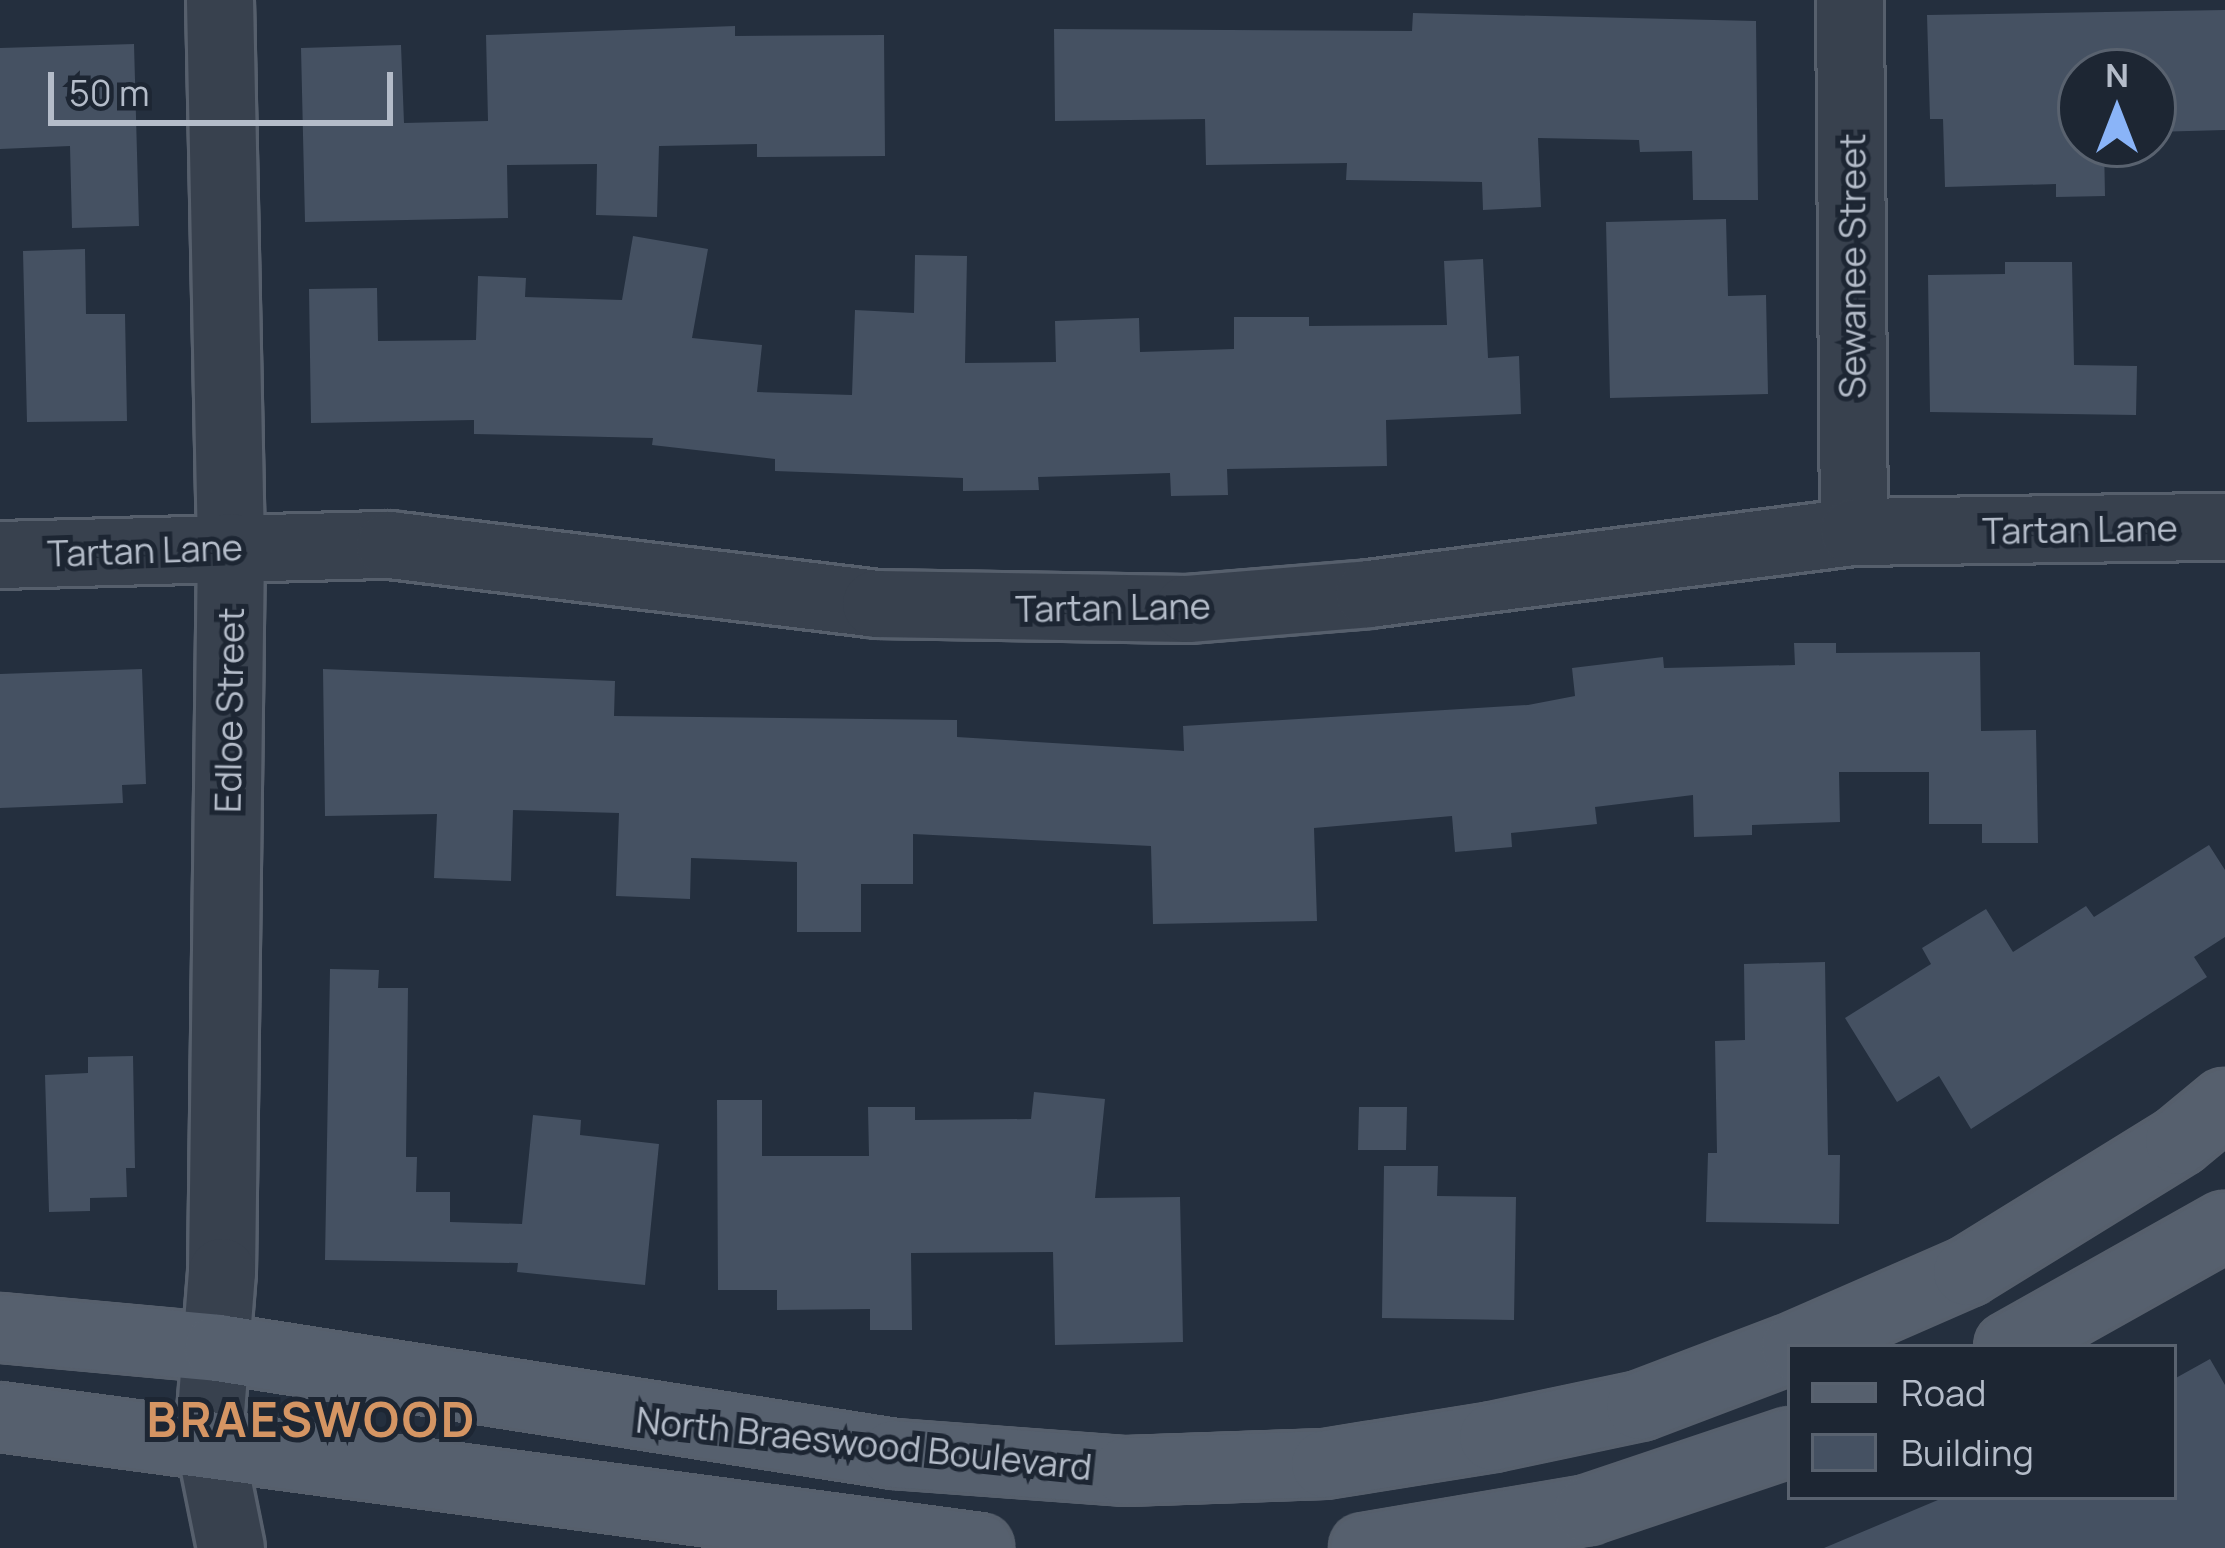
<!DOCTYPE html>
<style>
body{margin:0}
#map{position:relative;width:2225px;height:1548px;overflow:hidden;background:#242f3e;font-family:Manrope,sans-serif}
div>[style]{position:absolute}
.building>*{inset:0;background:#455162}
.roads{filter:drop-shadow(3px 0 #565f6c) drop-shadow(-3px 0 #565f6c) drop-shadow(0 3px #565f6c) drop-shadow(0 -3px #565f6c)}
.minor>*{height:66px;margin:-33px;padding:0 33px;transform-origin:33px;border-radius:33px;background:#38414e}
.major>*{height:66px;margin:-33px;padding:0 33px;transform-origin:33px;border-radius:33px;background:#56606e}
span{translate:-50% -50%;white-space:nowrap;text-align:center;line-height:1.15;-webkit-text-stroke:10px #1d2633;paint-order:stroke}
.street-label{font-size:36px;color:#b4bcc9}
.district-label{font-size:48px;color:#d59563;font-weight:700;letter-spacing:3px}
.legend{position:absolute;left:1787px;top:1344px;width:390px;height:156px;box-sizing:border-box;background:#1d2633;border:3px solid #59626f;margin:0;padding:15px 21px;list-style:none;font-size:36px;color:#b4bcc9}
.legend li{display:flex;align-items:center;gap:24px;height:60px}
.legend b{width:60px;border:3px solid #59626f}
.north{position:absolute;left:2057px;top:48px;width:120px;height:120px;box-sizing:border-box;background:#1d2633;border:3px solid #59626f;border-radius:50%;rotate:0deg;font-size:33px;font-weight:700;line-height:48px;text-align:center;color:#b4bcc9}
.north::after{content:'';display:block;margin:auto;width:42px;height:54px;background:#8ab4f8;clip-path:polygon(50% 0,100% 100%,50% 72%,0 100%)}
.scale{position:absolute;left:48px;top:72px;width:345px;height:54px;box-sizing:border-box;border:6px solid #b4bcc9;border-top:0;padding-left:15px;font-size:36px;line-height:42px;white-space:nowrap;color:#b4bcc9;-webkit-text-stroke:9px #1d2633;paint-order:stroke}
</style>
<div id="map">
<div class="building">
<div style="clip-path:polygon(2225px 10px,2225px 130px,2153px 132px,2153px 72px,2081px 72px,2081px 144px,2104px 144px,2105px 196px,2056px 197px,2056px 184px,1945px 187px,1943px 119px,1930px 119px,1927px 15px)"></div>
<div style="clip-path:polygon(1413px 13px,1756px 21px,1758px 200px,1693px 200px,1692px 151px,1640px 152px,1639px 140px,1538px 138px,1541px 207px,1483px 210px,1482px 182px,1346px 180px,1347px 163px,1206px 165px,1205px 119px,1055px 121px,1054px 29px,1412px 31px)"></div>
<div style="clip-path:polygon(735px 26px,735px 36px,884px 35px,885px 156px,757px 157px,757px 144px,659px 146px,657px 217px,596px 215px,597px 164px,507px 165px,508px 218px,305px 222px,301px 48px,401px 45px,404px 123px,488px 121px,486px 35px)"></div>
<div style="clip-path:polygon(134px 44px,139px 226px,72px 228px,70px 146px,0 149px,0 48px)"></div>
<div style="clip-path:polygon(1726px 219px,1728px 296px,1766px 295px,1768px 394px,1610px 398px,1606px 222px)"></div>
<div style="clip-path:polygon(633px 236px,708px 249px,692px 338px,762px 345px,757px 392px,852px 395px,855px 310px,914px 313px,915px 255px,967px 256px,965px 363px,1056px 362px,1055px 321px,1139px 318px,1140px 352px,1234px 349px,1234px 317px,1309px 317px,1309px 326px,1447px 325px,1444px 261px,1483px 259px,1488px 358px,1519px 356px,1521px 414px,1386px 420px,1387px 466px,1227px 469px,1228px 495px,1171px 496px,1170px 473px,1038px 477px,1039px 490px,963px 491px,963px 478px,775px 471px,775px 459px,652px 445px,653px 438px,474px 434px,474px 420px,311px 423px,309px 289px,377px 288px,378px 341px,476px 340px,478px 276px,526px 278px,525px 297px,622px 300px)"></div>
<div style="clip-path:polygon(85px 249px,86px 314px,125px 314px,127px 421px,27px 422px,23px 251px)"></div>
<div style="clip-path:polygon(2005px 262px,2072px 262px,2074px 365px,2137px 366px,2136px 415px,1930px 412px,1928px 275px,2005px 274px)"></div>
<div style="clip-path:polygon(1794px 643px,1836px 643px,1836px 653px,1980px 652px,1981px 731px,2036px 730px,2038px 843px,1982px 843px,1982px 824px,1929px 824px,1929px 772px,1839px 772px,1840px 822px,1752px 825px,1752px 835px,1694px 837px,1693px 795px,1595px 807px,1597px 824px,1511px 833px,1512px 847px,1455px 852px,1452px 816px,1314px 828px,1317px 921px,1153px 924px,1151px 846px,913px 834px,913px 884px,861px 884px,861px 932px,797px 932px,797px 862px,691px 858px,690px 899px,616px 896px,619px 813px,513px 810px,511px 881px,434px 878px,437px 814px,325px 816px,323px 669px,615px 681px,614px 716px,957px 720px,957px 737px,1184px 751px,1183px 726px,1528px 705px,1575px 696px,1572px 668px,1663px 657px,1664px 668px,1795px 665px)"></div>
<div style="clip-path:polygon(142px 669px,146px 784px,122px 785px,123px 803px,0 808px,0 674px)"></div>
<div style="clip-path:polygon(2209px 845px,2225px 870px,2225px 937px,2194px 957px,2207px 977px,1971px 1129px,1939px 1076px,1897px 1102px,1845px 1018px,1931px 964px,1922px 948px,1986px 909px,2013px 952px,2086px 906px,2094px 917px)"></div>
<div style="clip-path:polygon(1825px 962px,1828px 1155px,1840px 1155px,1839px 1224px,1706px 1222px,1708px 1153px,1717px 1153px,1715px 1041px,1745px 1040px,1744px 964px)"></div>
<div style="clip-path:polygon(330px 969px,379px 970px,378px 988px,408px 988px,406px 1157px,417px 1157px,416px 1192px,450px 1192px,450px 1222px,522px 1224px,533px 1115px,581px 1120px,580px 1135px,659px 1144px,645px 1285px,517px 1272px,518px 1263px,325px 1260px)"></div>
<div style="clip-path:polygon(133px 1056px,135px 1168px,126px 1168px,127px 1197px,90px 1198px,90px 1211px,49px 1212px,45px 1075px,88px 1073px,88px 1057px)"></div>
<div style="clip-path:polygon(1034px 1092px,1105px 1099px,1095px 1198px,1180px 1197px,1183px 1342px,1055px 1345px,1053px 1252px,911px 1253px,912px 1330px,870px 1330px,870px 1309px,777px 1310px,777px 1290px,718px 1290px,717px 1100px,762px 1100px,762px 1156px,869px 1156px,868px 1107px,915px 1107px,915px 1120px,1031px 1119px)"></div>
<div style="clip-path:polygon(1359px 1107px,1407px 1107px,1406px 1150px,1358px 1150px)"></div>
<div style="clip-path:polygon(1384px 1166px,1438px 1166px,1437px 1196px,1516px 1197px,1514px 1320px,1382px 1318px)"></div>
<div style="clip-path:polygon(2210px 1359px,2225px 1385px,2225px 1548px,1824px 1548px,1945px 1497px,2174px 1497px,2174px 1379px)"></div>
</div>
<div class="roads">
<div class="minor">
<div style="left:220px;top:0;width:547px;rotate:88.85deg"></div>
<div style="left:231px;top:547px;width:725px;rotate:90.71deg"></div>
<div style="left:222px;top:1272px;width:168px;rotate:94.5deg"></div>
<div style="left:209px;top:1439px;width:111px;rotate:78.6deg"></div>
<div style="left:1850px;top:0;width:532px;rotate:89.57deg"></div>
<div style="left:0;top:555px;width:390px;rotate:-1.5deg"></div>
<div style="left:390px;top:545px;width:490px;rotate:6.9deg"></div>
<div style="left:876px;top:604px;width:312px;rotate:0.9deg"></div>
<div style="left:1188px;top:609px;width:182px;rotate:-4.7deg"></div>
<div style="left:1369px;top:594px;width:489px;rotate:-7.3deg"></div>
<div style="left:1854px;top:532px;width:371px;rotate:-0.8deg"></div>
</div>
<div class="major">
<div style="left:0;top:1328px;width:219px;rotate:5.2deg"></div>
<div style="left:218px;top:1348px;width:684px;rotate:8.91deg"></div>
<div style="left:894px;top:1454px;width:233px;rotate:4.2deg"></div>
<div style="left:1126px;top:1471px;width:199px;rotate:-2deg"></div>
<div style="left:1325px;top:1464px;width:170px;rotate:-9.1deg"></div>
<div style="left:1493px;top:1437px;width:150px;rotate:-11.9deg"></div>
<div style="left:1640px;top:1406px;width:160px;rotate:-20.8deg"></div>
<div style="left:1795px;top:1347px;width:188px;rotate:-23.6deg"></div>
<div style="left:1967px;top:1272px;width:249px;rotate:-31.7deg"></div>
<div style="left:2179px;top:1141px;width:60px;rotate:-39.6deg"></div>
<div style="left:2009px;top:1347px;width:248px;rotate:-29.3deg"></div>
<div style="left:0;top:1417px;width:988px;rotate:7.62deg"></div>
<div style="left:1364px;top:1548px;width:227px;rotate:-9.6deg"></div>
<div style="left:1588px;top:1510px;width:213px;rotate:-18.6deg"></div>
</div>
</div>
<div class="street-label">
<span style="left:1852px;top:266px;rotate:-90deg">Sewanee Street</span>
<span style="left:2080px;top:529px;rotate:-1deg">Tartan Lane</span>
<span style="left:145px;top:550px;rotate:-2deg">Tartan Lane</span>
<span style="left:1113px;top:607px;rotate:-1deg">Tartan Lane</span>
<span style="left:229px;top:710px;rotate:-89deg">Edloe Street</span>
<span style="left:864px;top:1443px;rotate:6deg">North Braeswood Boulevard</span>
</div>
<div class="district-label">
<span style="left:312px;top:1419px">BRAESWOOD</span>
</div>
<ul class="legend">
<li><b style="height:15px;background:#56606e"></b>Road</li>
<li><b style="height:33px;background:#455162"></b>Building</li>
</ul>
<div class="north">N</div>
<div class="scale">50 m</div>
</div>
